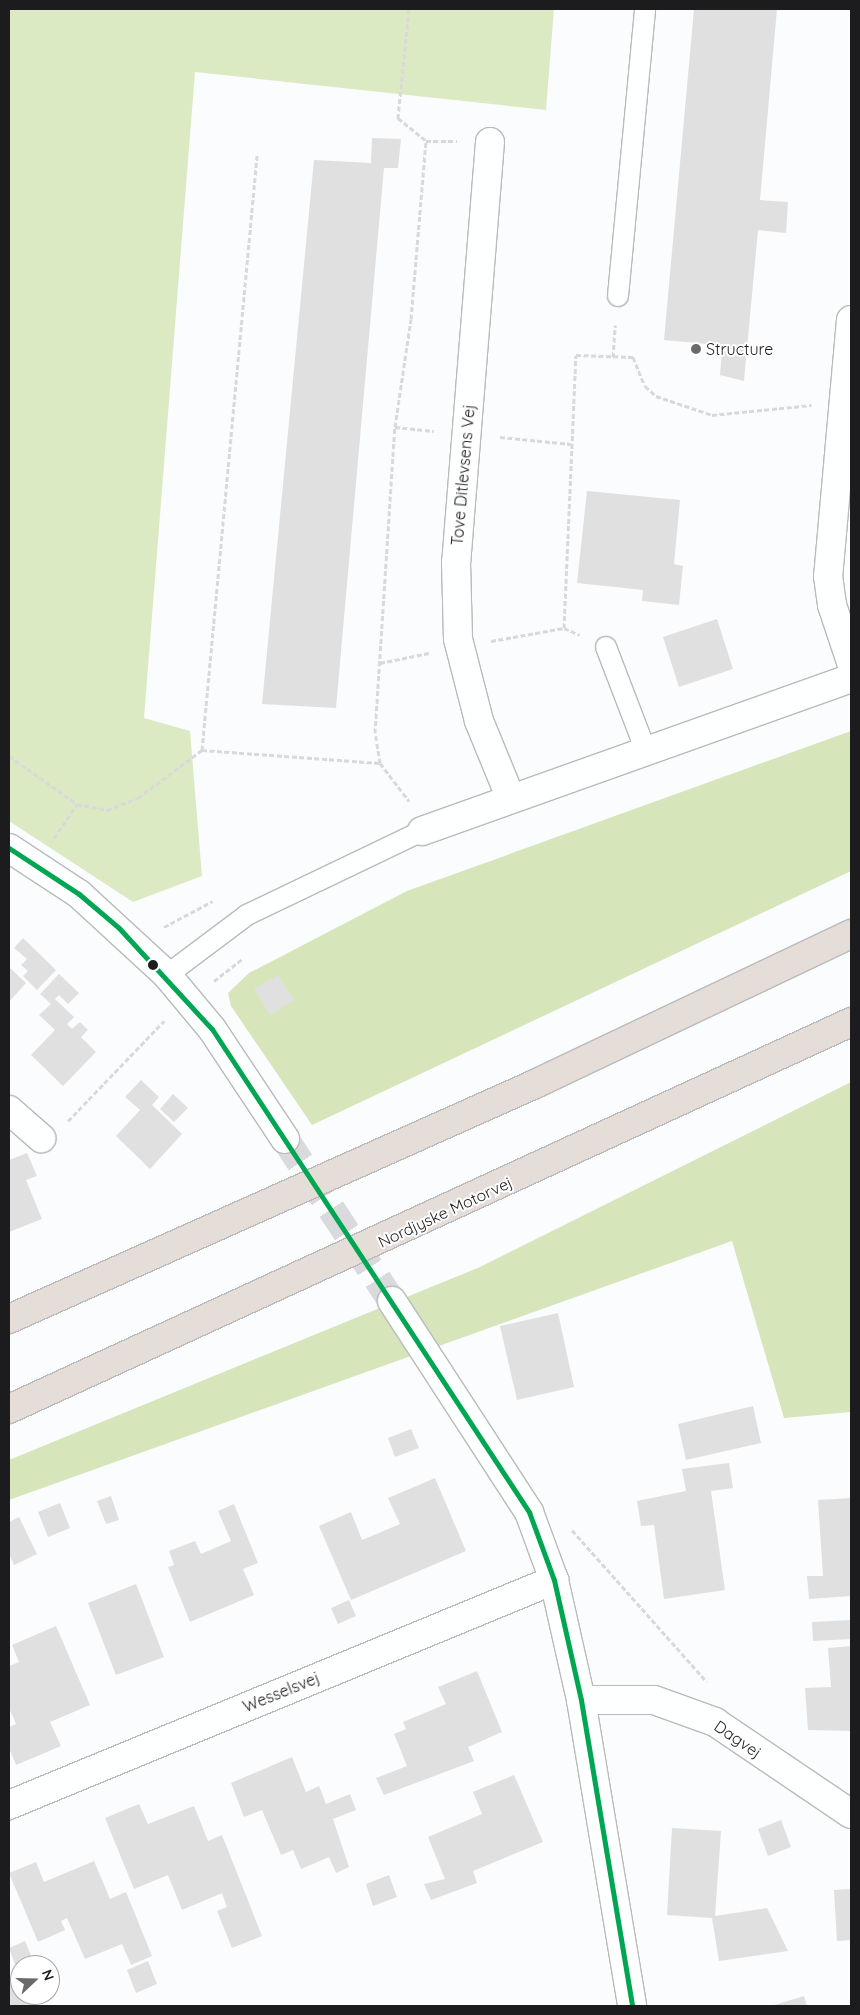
<!DOCTYPE html>
<style>
body{margin:0}
#map{position:relative;width:860px;height:2015px;overflow:hidden;background:#fbfcfd;font-family:Quicksand,sans-serif}
div>[style]{position:absolute}
.green>*{inset:0;background:#dceac4}
.forest>*{inset:0;background:#d6e5ba}
.building>*{inset:0;background:#e1e0e0}
.minor-tunnel>*{height:28px;margin-top:-14px;transform-origin:0;background:repeating-linear-gradient(90deg,#dadadc 0 28px,transparent 0 42px)}
.path>*{height:3px;margin-top:-1.5px;transform-origin:0;background:repeating-linear-gradient(90deg,#d9d9da 0 5px,transparent 0 7.5px)}
.roads{filter:drop-shadow(1px 0 #bababc) drop-shadow(-1px 0 #bababc) drop-shadow(0 1px #bababc) drop-shadow(0 -1px #bababc)}
.service>*{height:20px;margin:-10px;padding:0 10px;transform-origin:10px;border-radius:10px;background:#feffff}
.minor>*{height:28px;margin:-14px;padding:0 14px;transform-origin:14px;border-radius:14px;background:#feffff}
.motorway>*{height:28px;margin:-14px;padding:0 14px;transform-origin:14px;border-radius:14px;background:#e5ddd7}
.bus-1>*{height:5px;margin:-2.5px;padding:0 2.5px;transform-origin:2.5px;border-radius:2.5px;background:#00a651}
.dots>*{width:14px;height:14px;translate:-50% -50%;box-sizing:border-box;border:2px solid #fff;border-radius:50%}
span{translate:-50% -50%;white-space:nowrap;text-align:center;line-height:1.15;-webkit-text-stroke:4px #fff;paint-order:stroke}
.poi-label{font-size:16px;color:#1c1c1e}
.left{translate:0 -50%;text-align:left}
.street-label{font-size:16px;color:#1c1c1e}
.frame{position:absolute;inset:0;border:10px solid #1c1c1e;pointer-events:none}
.north{position:absolute;left:10px;top:1955px;width:50px;height:50px;box-sizing:border-box;background:#fff;border:1px solid #a4a4a5;border-radius:50%;rotate:69deg;font-size:14px;font-weight:700;line-height:20px;text-align:center;color:#1c1c1e}
.north::after{content:'';display:block;margin:auto;width:18px;height:22px;background:#6a6a6c;clip-path:polygon(50% 0,100% 100%,50% 72%,0 100%)}
</style>
<div id="map">
<div class="green">
<div style="clip-path:polygon(9px 9px,554px 9px,546px 110px,195px 72px,144px 718px,190px 731px,202px 876px,133px 902px,9px 821px)"></div>
</div>
<div class="forest">
<div style="clip-path:polygon(851px 731px,851px 871px,312px 1125px,231px 1006px,228px 993px,249px 973px,407px 891px)"></div>
<div style="clip-path:polygon(851px 1082px,851px 1412px,784px 1418px,732px 1241px,9px 1500px,9px 1460px,480px 1267px)"></div>
</div>
<div class="building">
<div style="clip-path:polygon(694px 9px,777px 9px,760px 200px,788px 202px,786px 233px,758px 230px,744px 381px,720px 375px,722px 351px,728px 352px,729px 346px,664px 340px)"></div>
<div style="clip-path:polygon(372px 138px,401px 139px,398px 168px,384px 168px,336px 708px,262px 704px,314px 160px,371px 163px)"></div>
<div style="clip-path:polygon(587px 491px,680px 500px,674px 564px,683px 566px,679px 605px,642px 601px,643px 590px,577px 583px)"></div>
<div style="clip-path:polygon(717px 619px,733px 669px,679px 687px,663px 637px)"></div>
<div style="clip-path:polygon(23px 938px,56px 970px,37px 990px,23px 976px,28px 971px,21px 965px,27px 959px,14px 948px)"></div>
<div style="clip-path:polygon(9px 967px,26px 983px,9px 1002px)"></div>
<div style="clip-path:polygon(59px 974px,79px 993px,68px 1004px,59px 995px,55px 999px,74px 1017px,67px 1024px,72px 1029px,80px 1022px,88px 1030px,81px 1037px,96px 1052px,63px 1086px,31px 1055px,55px 1030px,39px 1015px,51px 1004px,40px 994px)"></div>
<div style="clip-path:polygon(278px 975px,294px 1000px,270px 1015px,254px 989px)"></div>
<div style="clip-path:polygon(141px 1080px,159px 1097px,152px 1105px,182px 1134px,150px 1169px,116px 1136px,140px 1110px,125px 1097px)"></div>
<div style="clip-path:polygon(173px 1094px,188px 1108px,174px 1122px,160px 1109px)"></div>
<div style="clip-path:polygon(27px 1153px,37px 1176px,26px 1180px,42px 1219px,9px 1232px,9px 1160px)"></div>
<div style="clip-path:polygon(558px 1313px,574px 1387px,517px 1400px,500px 1326px)"></div>
<div style="clip-path:polygon(753px 1406px,761px 1443px,686px 1460px,678px 1424px)"></div>
<div style="clip-path:polygon(411px 1429px,419px 1448px,395px 1457px,388px 1438px)"></div>
<div style="clip-path:polygon(729px 1463px,733px 1488px,711px 1491px,725px 1590px,664px 1599px,654px 1525px,641px 1526px,637px 1501px,686px 1491px,682px 1469px)"></div>
<div style="clip-path:polygon(435px 1478px,466px 1551px,351px 1600px,319px 1526px,351px 1512px,362px 1540px,400px 1524px,388px 1498px)"></div>
<div style="clip-path:polygon(111px 1496px,119px 1520px,106px 1524px,97px 1501px)"></div>
<div style="clip-path:polygon(851px 1498px,851px 1596px,809px 1599px,807px 1576px,823px 1576px,818px 1500px)"></div>
<div style="clip-path:polygon(60px 1503px,70px 1528px,48px 1537px,38px 1512px)"></div>
<div style="clip-path:polygon(234px 1504px,258px 1563px,243px 1569px,254px 1595px,190px 1622px,168px 1567px,174px 1565px,169px 1551px,195px 1541px,201px 1554px,231px 1541px,218px 1511px)"></div>
<div style="clip-path:polygon(19px 1517px,37px 1554px,14px 1565px,9px 1554px,9px 1522px)"></div>
<div style="clip-path:polygon(136px 1584px,164px 1657px,116px 1675px,88px 1603px)"></div>
<div style="clip-path:polygon(349px 1600px,356px 1616px,338px 1624px,331px 1608px)"></div>
<div style="clip-path:polygon(851px 1620px,851px 1639px,813px 1641px,812px 1622px)"></div>
<div style="clip-path:polygon(56px 1626px,90px 1705px,50px 1722px,61px 1746px,16px 1765px,9px 1748px,9px 1727px,16px 1724px,9px 1708px,9px 1666px,19px 1662px,12px 1645px)"></div>
<div style="clip-path:polygon(851px 1646px,851px 1731px,808px 1730px,805px 1688px,831px 1687px,828px 1648px)"></div>
<div style="clip-path:polygon(477px 1671px,502px 1732px,468px 1747px,474px 1761px,384px 1795px,376px 1778px,407px 1766px,394px 1734px,406px 1729px,403px 1722px,446px 1704px,438px 1687px)"></div>
<div style="clip-path:polygon(292px 1757px,306px 1792px,319px 1786px,326px 1804px,350px 1794px,356px 1810px,333px 1819px,349px 1867px,336px 1873px,329px 1857px,301px 1869px,293px 1850px,281px 1855px,262px 1810px,244px 1817px,231px 1783px)"></div>
<div style="clip-path:polygon(514px 1775px,543px 1842px,473px 1871px,477px 1883px,431px 1900px,424px 1884px,445px 1879px,428px 1837px,482px 1814px,473px 1792px)"></div>
<div style="clip-path:polygon(139px 1804px,148px 1824px,194px 1806px,208px 1841px,222px 1835px,262px 1936px,232px 1948px,217px 1911px,227px 1907px,222px 1893px,182px 1910px,168px 1875px,134px 1889px,105px 1818px)"></div>
<div style="clip-path:polygon(781px 1820px,791px 1847px,768px 1856px,758px 1829px)"></div>
<div style="clip-path:polygon(672px 1828px,721px 1831px,715px 1916px,767px 1908px,788px 1951px,719px 1961px,712px 1918px,667px 1915px)"></div>
<div style="clip-path:polygon(94px 1861px,110px 1899px,126px 1892px,152px 1956px,131px 1965px,122px 1944px,85px 1959px,67px 1918px,61px 1921px,65px 1930px,38px 1942px,9px 1873px,36px 1862px,44px 1882px)"></div>
<div style="clip-path:polygon(389px 1875px,397px 1897px,373px 1906px,366px 1884px)"></div>
<div style="clip-path:polygon(851px 1889px,851px 1940px,837px 1941px,834px 1890px)"></div>
<div style="clip-path:polygon(25px 1941px,35px 1965px,20px 1965px,20px 1995px,31px 1995px,36px 2006px,9px 2006px,9px 1977px,18px 1973px,9px 1948px)"></div>
<div style="clip-path:polygon(148px 1961px,157px 1984px,136px 1993px,127px 1970px)"></div>
<div style="clip-path:polygon(804px 1996px,807px 2006px,771px 2006px)"></div>
</div>
<div class="minor-tunnel">
<div style="left:285px;top:1139px;width:194px;rotate:56.6deg"></div>
</div>
<div class="path">
<div style="left:409px;top:9px;width:110px;rotate:95.8deg"></div>
<div style="left:398px;top:118px;width:36px;rotate:39deg"></div>
<div style="left:426px;top:141px;width:31px"></div>
<div style="left:613px;top:357px;width:32px;rotate:-86deg"></div>
<div style="left:395px;top:427px;width:39px;rotate:6deg"></div>
<div style="left:500px;top:437px;width:71px;rotate:5.6deg"></div>
<div style="left:564px;top:628px;width:273px;rotate:-87.5deg"></div>
<div style="left:576px;top:355px;width:57px;rotate:2deg"></div>
<div style="left:633px;top:357px;width:31px;rotate:68deg"></div>
<div style="left:645px;top:386px;width:15px;rotate:42deg"></div>
<div style="left:656px;top:396px;width:59px;rotate:18.7deg"></div>
<div style="left:712px;top:415px;width:100px;rotate:-5.8deg"></div>
<div style="left:491px;top:641px;width:74px;rotate:-10.1deg"></div>
<div style="left:564px;top:628px;width:17px;rotate:24deg"></div>
<div style="left:380px;top:663px;width:50px;rotate:-11.5deg"></div>
<div style="left:202px;top:750px;width:597px;rotate:-84.71deg"></div>
<div style="left:9px;top:756px;width:83px;rotate:35.2deg"></div>
<div style="left:77px;top:804px;width:31px;rotate:11deg"></div>
<div style="left:107px;top:810px;width:33px;rotate:-21deg"></div>
<div style="left:138px;top:798px;width:80px;rotate:-36.9deg"></div>
<div style="left:202px;top:750px;width:178px;rotate:4.2deg"></div>
<div style="left:380px;top:763px;width:48px;rotate:52.7deg"></div>
<div style="left:380px;top:763px;width:30px;rotate:-99deg"></div>
<div style="left:375px;top:733px;width:307px;rotate:-86.3deg"></div>
<div style="left:395px;top:427px;width:109px;rotate:-81.6deg"></div>
<div style="left:411px;top:319px;width:179px;rotate:-85.2deg"></div>
<div style="left:54px;top:838px;width:41px;rotate:-55.9deg"></div>
<div style="left:164px;top:927px;width:55px;rotate:-28deg"></div>
<div style="left:214px;top:981px;width:36px;rotate:-38deg"></div>
<div style="left:68px;top:1121px;width:139px;rotate:-46.2deg"></div>
<div style="left:572px;top:1530px;width:203px;rotate:48.4deg"></div>
</div>
<div class="roads">
<div class="service">
<div style="left:618px;top:296px;width:288px;rotate:-84.6deg"></div>
<div style="left:606px;top:647px;width:111px;rotate:69deg"></div>
<div style="left:167px;top:975px;width:100px;rotate:-36.9deg"></div>
<div style="left:247px;top:915px;width:194px;rotate:-25.6deg"></div>
</div>
<div class="minor">
<div style="left:490px;top:142px;width:421px;rotate:94.6deg"></div>
<div style="left:456px;top:562px;width:77px;rotate:88.5deg"></div>
<div style="left:458px;top:639px;width:85px;rotate:75.6deg"></div>
<div style="left:479px;top:721px;width:84px;rotate:67.7deg"></div>
<div style="left:851px;top:320px;width:257px;rotate:95.1deg"></div>
<div style="left:828px;top:576px;width:29px;rotate:82deg"></div>
<div style="left:832px;top:605px;width:60px;rotate:71.6deg"></div>
<div style="left:422px;top:831px;width:455px;rotate:-19.6deg"></div>
<div style="left:9px;top:848px;width:84px;rotate:33.3deg"></div>
<div style="left:79px;top:894px;width:120px;rotate:42.6deg"></div>
<div style="left:167px;top:975px;width:70px;rotate:50.2deg"></div>
<div style="left:212px;top:1029px;width:132px;rotate:56.4deg"></div>
<div style="left:9px;top:1110px;width:43px;rotate:41.2deg"></div>
<div style="left:392px;top:1301px;width:252px;rotate:57deg"></div>
<div style="left:529px;top:1512px;width:72px;rotate:69.8deg"></div>
<div style="left:554px;top:1580px;width:123px;rotate:77.3deg"></div>
<div style="left:581px;top:1700px;width:310px;rotate:80.5deg"></div>
<div style="left:581px;top:1700px;width:73px"></div>
<div style="left:654px;top:1700px;width:65px;rotate:19.8deg"></div>
<div style="left:715px;top:1722px;width:164px;rotate:34.1deg"></div>
<div style="left:9px;top:1805px;width:590px;rotate:-22.43deg"></div>
</div>
<div class="motorway">
<div style="left:9px;top:1319px;width:576px;rotate:-24.07deg"></div>
<div style="left:535px;top:1084px;width:350px;rotate:-25.4deg"></div>
<div style="left:9px;top:1409px;width:927px;rotate:-24.68deg"></div>
</div>
</div>
<div class="bus-1">
<div style="left:9px;top:848px;width:84px;rotate:33.3deg"></div>
<div style="left:79px;top:894px;width:52px;rotate:40.4deg"></div>
<div style="left:119px;top:928px;width:137px;rotate:47.4deg"></div>
<div style="left:212px;top:1029px;width:578px;rotate:56.72deg"></div>
<div style="left:529px;top:1512px;width:72px;rotate:69.8deg"></div>
<div style="left:554px;top:1580px;width:123px;rotate:77.3deg"></div>
<div style="left:581px;top:1700px;width:310px;rotate:80.5deg"></div>
</div>
<div class="dots">
<div style="left:696px;top:349px;background:#6a6a6c"></div>
<div style="left:153px;top:965px;background:#1c1c1e"></div>
</div>
<div class="poi-label">
<span class="left" style="left:706px;top:349px">Structure</span>
</div>
<div class="street-label">
<span style="left:463px;top:475px;rotate:-85deg">Tove Ditlevsens Vej</span>
<span style="left:445px;top:1212px;rotate:-25deg">Nordjyske Motorvej</span>
<span style="left:281px;top:1692px;rotate:-22deg">Wesselsvej</span>
<span style="left:738px;top:1739px;rotate:34deg">Dagvej</span>
</div>
<div class="frame"></div>
<div class="north">N</div>
</div>
